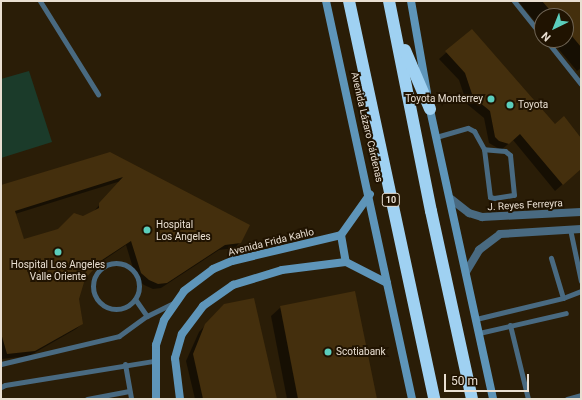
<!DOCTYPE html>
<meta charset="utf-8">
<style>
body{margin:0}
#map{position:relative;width:582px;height:400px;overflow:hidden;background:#2a1d07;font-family:Roboto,sans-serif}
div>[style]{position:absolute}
.green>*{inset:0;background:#1b3b2a}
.shadow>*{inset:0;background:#0007}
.building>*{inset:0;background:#442f0d}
.lane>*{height:5px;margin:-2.5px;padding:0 2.5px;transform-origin:2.5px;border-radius:2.5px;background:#496a81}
.lane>.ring{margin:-2.5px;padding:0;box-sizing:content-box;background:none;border:5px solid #496a81;border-radius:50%}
.street>*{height:8px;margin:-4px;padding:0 4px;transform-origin:4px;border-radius:4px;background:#496a81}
.secondary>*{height:8px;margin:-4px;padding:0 4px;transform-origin:4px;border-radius:4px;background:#5e95b9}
.highway>*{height:12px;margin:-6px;padding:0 6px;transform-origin:6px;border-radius:6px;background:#9fd1f2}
.dots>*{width:11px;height:11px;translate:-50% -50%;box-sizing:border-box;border:2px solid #201301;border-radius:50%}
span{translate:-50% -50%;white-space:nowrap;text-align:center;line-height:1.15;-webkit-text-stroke:4px #201301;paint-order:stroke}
.shield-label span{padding:1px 3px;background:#201301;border:1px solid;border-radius:3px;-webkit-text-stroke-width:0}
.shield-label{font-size:9px;color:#e9dfd2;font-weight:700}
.poi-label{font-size:10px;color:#e9dfd2}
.right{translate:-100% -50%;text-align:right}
.left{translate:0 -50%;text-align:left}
.street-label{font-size:10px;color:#e9dfd2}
.frame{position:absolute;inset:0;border:2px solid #e9dfd2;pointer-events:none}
.north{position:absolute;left:534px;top:8px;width:40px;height:40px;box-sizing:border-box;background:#201301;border:1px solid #706555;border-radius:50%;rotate:223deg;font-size:11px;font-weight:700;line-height:16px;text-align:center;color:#e9dfd2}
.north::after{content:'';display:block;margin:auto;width:14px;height:18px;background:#5bcebc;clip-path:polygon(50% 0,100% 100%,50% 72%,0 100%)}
.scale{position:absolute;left:444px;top:374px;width:85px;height:18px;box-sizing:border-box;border:2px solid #e9dfd2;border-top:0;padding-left:5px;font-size:12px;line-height:14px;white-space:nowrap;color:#e9dfd2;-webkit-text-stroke:3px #201301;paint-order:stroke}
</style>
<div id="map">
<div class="green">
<div style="clip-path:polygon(29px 71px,52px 142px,1px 158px,1px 79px)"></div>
</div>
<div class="shadow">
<div style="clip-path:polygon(518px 1px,581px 1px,581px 68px,577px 71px,551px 40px,566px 40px,566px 16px,542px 16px,542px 30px)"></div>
<div style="clip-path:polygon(472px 30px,555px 125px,581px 140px,581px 168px,555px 191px,513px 140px,501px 150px,489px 143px,484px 118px,467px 104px,459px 80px,439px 59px)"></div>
<div style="clip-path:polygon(evenodd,109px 153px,240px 242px,235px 248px,219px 250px,161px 288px,153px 289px,144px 285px,136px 278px,126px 245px,98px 264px,84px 279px,78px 299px,82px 324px,76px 329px,29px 356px,2px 359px,1px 186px,109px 153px,121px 181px,94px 211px,59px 230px,24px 240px,15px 214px,121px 181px)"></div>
<div style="clip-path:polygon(225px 305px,276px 399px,195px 399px,186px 361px,199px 332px)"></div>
<div style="clip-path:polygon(281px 307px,376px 399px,287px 399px,271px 316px)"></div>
</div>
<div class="building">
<div style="clip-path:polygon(542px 1px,581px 1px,581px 47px,566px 29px,566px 16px,555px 16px)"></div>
<div style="clip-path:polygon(472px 29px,555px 124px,564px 116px,581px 138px,581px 169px,563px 185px,520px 134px,509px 144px,499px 141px,495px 137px,490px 111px,473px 97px,465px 73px,445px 51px)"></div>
<div style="clip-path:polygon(evenodd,110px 152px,250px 225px,241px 243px,225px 245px,167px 283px,158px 284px,149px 280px,141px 273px,131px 241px,102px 260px,85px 279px,79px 299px,83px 324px,35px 351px,7px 354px,1px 333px,1px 185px,110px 152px,123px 177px,99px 203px,99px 208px,83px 216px,74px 213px,58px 229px,24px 239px,15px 211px,123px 177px)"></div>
<div style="clip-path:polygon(355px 291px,377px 399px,298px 399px,280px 306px)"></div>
<div style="clip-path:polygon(254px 298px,277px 399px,203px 399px,193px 354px,205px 324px,224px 304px)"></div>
</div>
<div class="lane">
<div style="left:40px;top:1px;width:110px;rotate:58.1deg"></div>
<div style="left:514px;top:1px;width:45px;rotate:51.3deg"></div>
<div style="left:546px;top:40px;width:56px;rotate:51.5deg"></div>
<div style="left:436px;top:137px;width:33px;rotate:-16deg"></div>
<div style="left:468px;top:128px;width:7px;rotate:27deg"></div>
<div style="left:474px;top:131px;width:21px;rotate:61deg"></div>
<div style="left:484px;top:149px;width:48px;rotate:82.9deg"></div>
<div style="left:490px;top:197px;width:4px;rotate:14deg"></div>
<div style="left:494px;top:198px;width:20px;rotate:-9deg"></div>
<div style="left:514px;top:195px;width:40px;rotate:-95.7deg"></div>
<div style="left:510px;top:155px;width:6px;rotate:-141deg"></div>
<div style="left:505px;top:151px;width:21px;rotate:-175deg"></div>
<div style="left:570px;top:229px;width:53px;rotate:78.1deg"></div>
<div class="ring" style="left:93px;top:263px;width:41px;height:41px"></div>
<div style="left:563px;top:298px;width:19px;rotate:-21deg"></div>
<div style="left:135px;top:299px;width:21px;rotate:55deg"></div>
<div style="left:476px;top:319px;width:89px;rotate:-13.6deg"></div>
<div style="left:563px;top:298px;width:42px;rotate:-106.7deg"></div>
<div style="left:510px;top:325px;width:76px;rotate:76.3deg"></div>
<div style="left:479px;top:333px;width:89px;rotate:-12.9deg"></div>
<div style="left:1px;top:364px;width:121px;rotate:-13.3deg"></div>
<div style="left:119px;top:336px;width:34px;rotate:-36deg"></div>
<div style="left:147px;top:316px;width:30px;rotate:-26deg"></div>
<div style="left:125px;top:364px;width:36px;rotate:80deg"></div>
<div style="left:1px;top:387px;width:4px;rotate:-27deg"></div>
<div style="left:5px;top:385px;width:151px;rotate:-9.2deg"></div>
<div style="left:87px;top:399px;width:43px;rotate:-10.8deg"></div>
<div style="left:567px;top:399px;width:15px;rotate:-16deg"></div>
</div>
<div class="street">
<div style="left:451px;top:199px;width:23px;rotate:38deg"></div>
<div style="left:469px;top:213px;width:14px;rotate:17deg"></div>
<div style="left:482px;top:217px;width:99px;rotate:-2.9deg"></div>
<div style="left:466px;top:272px;width:26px;rotate:-59deg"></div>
<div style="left:479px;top:250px;width:26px;rotate:-37deg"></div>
<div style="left:500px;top:234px;width:81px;rotate:-3.5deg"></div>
</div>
<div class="secondary">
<div style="left:326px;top:1px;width:407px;rotate:77.8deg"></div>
<div style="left:411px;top:1px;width:93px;rotate:80.1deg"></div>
<div style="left:429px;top:105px;width:301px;rotate:77.7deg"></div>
<div style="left:341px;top:235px;width:27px;rotate:80deg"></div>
<div style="left:156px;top:399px;width:54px;rotate:-90deg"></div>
<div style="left:156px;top:345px;width:26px;rotate:-72deg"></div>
<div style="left:164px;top:320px;width:35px;rotate:-55deg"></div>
<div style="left:184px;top:291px;width:36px;rotate:-37deg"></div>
<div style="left:213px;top:269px;width:21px;rotate:-23deg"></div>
<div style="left:232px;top:261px;width:112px;rotate:-13.4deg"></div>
<div style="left:341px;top:235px;width:50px;rotate:-54.7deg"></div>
<div style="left:180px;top:399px;width:41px;rotate:-97deg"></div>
<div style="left:175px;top:358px;width:25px;rotate:-74deg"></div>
<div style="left:182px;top:334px;width:35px;rotate:-53deg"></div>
<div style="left:203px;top:306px;width:37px;rotate:-35deg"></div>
<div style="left:233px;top:285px;width:51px;rotate:-17deg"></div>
<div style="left:282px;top:270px;width:64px;rotate:-7.1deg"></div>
<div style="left:346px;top:262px;width:46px;rotate:27.1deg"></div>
</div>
<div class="highway">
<div style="left:349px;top:1px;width:407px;rotate:77.9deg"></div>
<div style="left:389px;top:1px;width:214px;rotate:78.7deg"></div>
<div style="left:431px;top:211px;width:192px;rotate:77.7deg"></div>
<div style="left:405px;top:50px;width:64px;rotate:67deg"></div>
</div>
<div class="dots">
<div style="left:491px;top:99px;background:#5bcebc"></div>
<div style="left:510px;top:105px;background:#5bcebc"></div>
<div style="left:147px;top:230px;background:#5bcebc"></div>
<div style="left:58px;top:252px;background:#5bcebc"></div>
<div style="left:328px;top:352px;background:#5bcebc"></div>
</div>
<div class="shield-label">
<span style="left:391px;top:200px">10</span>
</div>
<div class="poi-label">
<span class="right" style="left:483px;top:99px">Toyota Monterrey</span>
<span class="left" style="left:518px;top:105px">Toyota</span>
<span class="left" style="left:156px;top:230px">Hospital<br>Los Angeles</span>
<span style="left:58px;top:270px">Hospital Los Angeles<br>Valle Oriente</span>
<span class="left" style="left:336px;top:352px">Scotiabank</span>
</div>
<div class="street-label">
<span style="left:367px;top:127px;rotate:77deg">Avenida Lázaro Cárdenas</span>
<span style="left:525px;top:205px;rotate:-3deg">J. Reyes Ferreyra</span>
<span style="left:271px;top:242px;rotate:-14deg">Avenida Frida Kahlo</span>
</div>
<div class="frame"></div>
<div class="north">N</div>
<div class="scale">50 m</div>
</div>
